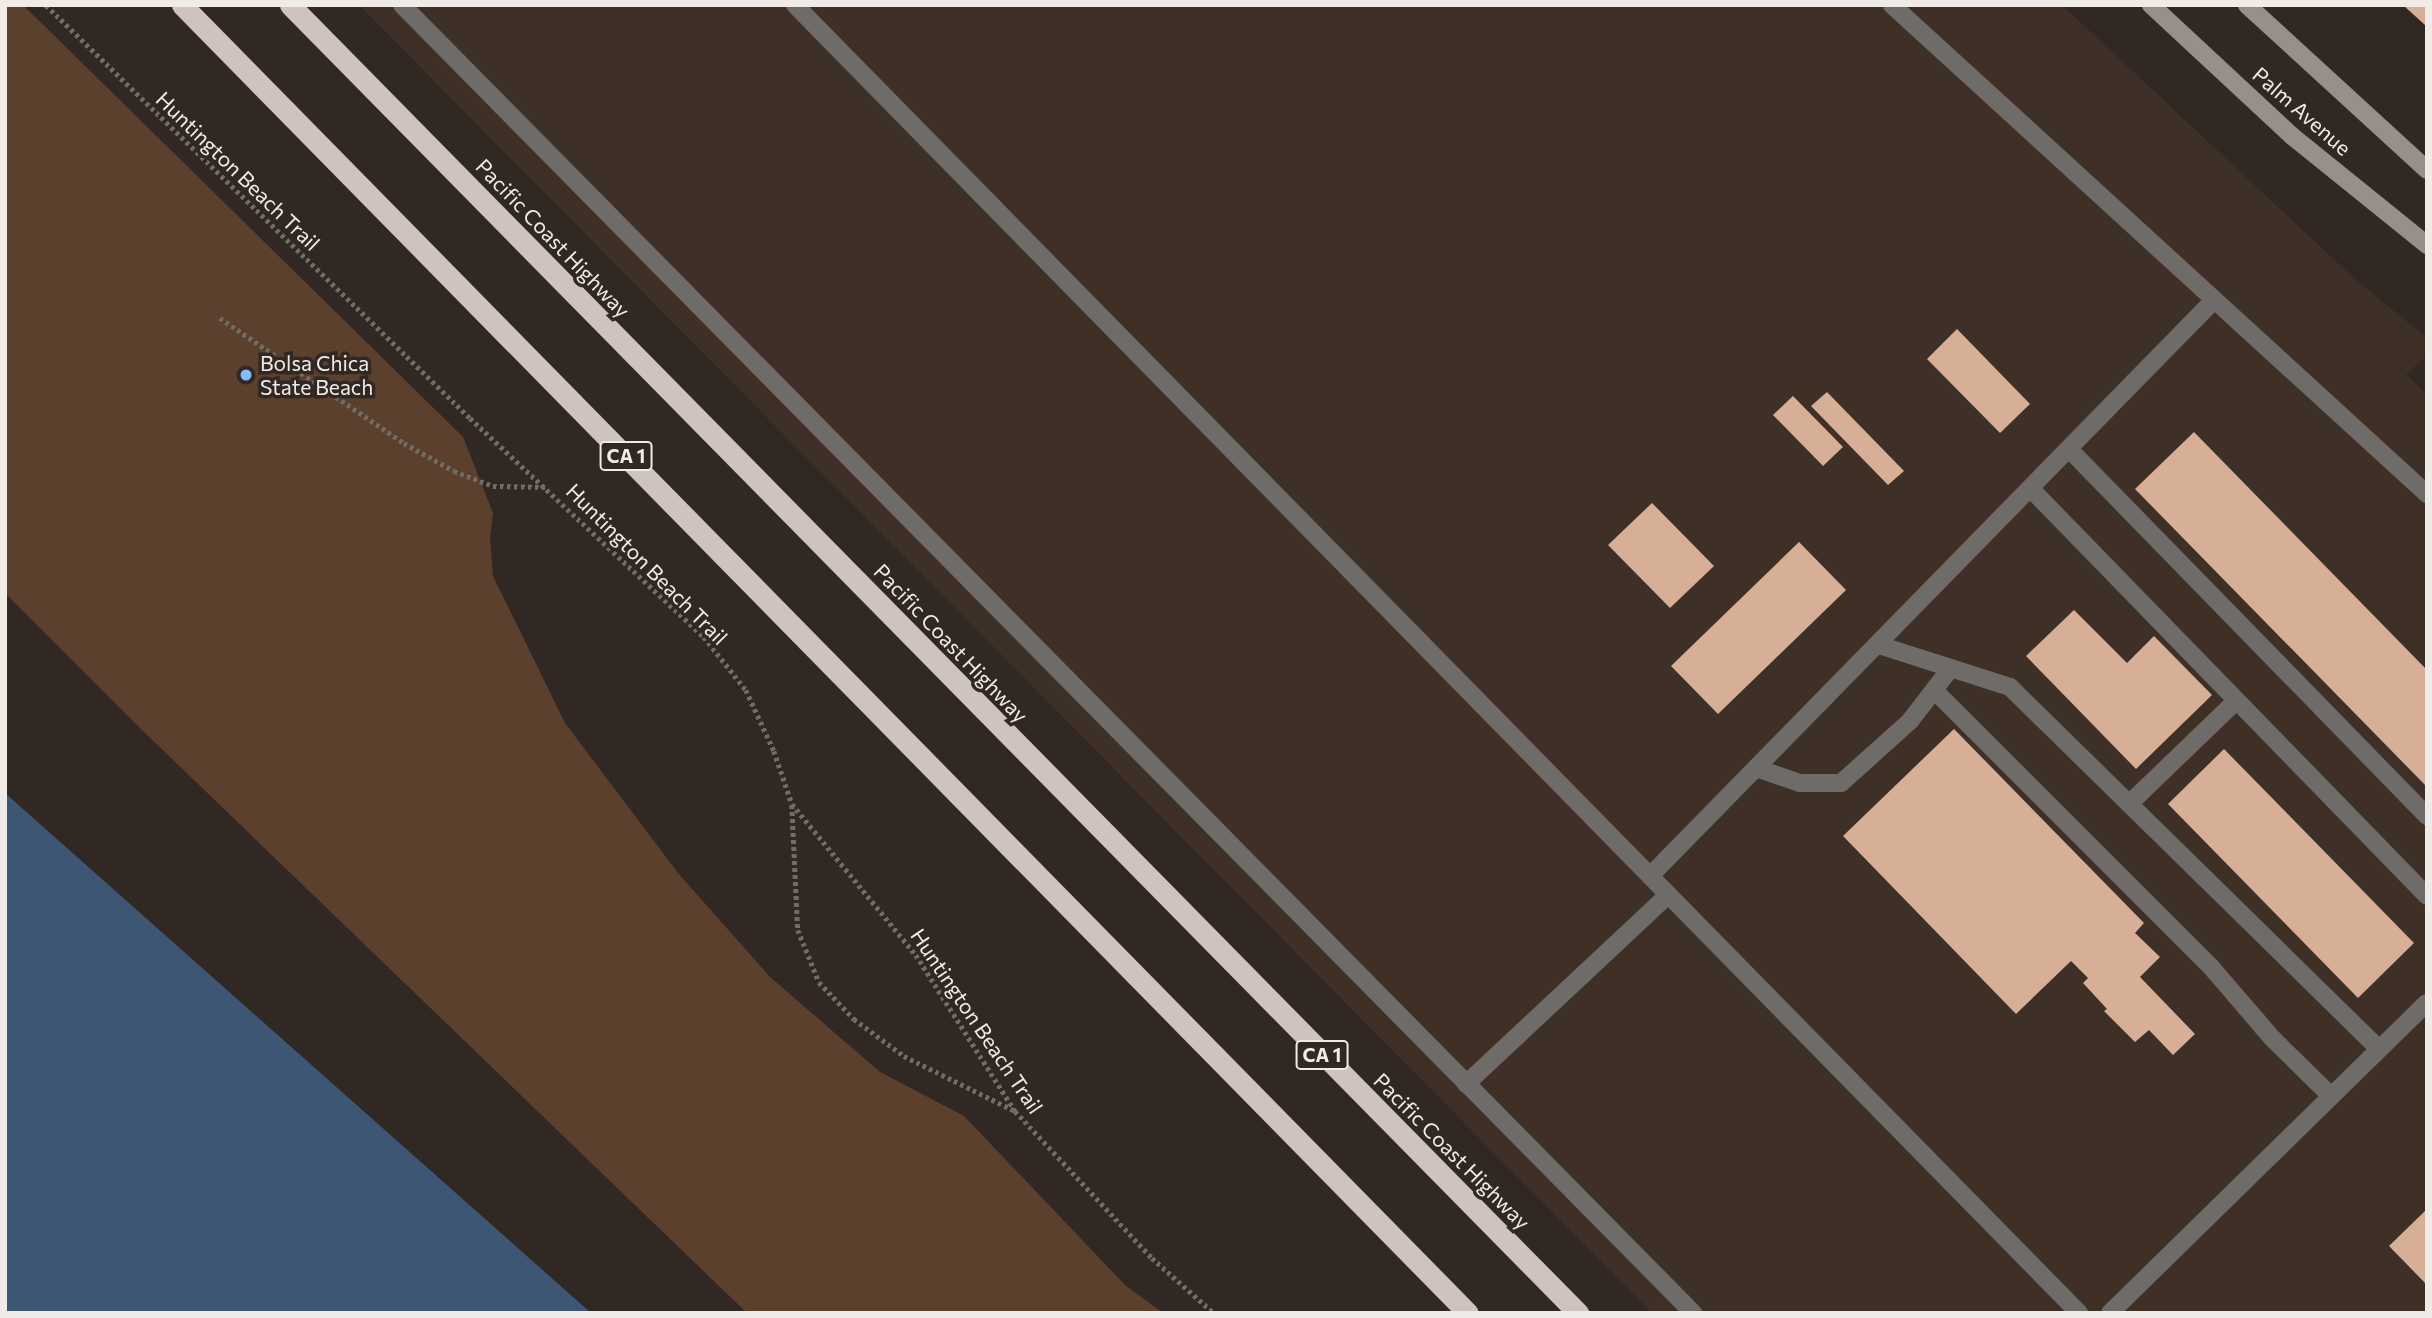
<!DOCTYPE html>
<style>
body{margin:0}
#map{position:relative;width:2432px;height:1318px;overflow:hidden;background:#312823;font-family:Commissioner,sans-serif}
div>[style]{position:absolute}
.built>*{inset:0;background:#3e3027}
.green>*{inset:0;background:#5c402e}
.water>*{inset:0;background:#3d5674}
.building>*{inset:0;background:#d6af96}
.path>*{height:4.5px;margin-top:-2.25px;transform-origin:0;background:repeating-linear-gradient(90deg,#726b66 0 3.5px,transparent 0 7px)}
.lane>*{height:18px;margin:-9px;padding:0 9px;transform-origin:9px;border-radius:9px;background:#6f6b68}
.secondary>*{height:18px;margin:-9px;padding:0 9px;transform-origin:9px;border-radius:9px;background:#968f8a}
.highway>*{height:21px;margin:-10.5px;padding:0 10.5px;transform-origin:10.5px;border-radius:10.5px;background:#cfc4bd}
.dots>*{width:19px;height:19px;translate:-50% -50%;box-sizing:border-box;border:4px solid #312823;border-radius:50%}
span{translate:-50% -50%;white-space:nowrap;text-align:center;line-height:1.15;-webkit-text-stroke:7px #312823;paint-order:stroke}
.shield-label span{padding:2px 5px;background:#312823;border:2px solid;border-radius:5px;-webkit-text-stroke-width:0}
.shield-label{font-size:19px;color:#f0ebe7;font-weight:700}
.street-label{font-size:21px;color:#f0ebe7}
.poi-label{font-size:21px;color:#f0ebe7}
.left{translate:0 -50%;text-align:left}
.frame{position:absolute;inset:0;border:7px solid #f0ebe7;pointer-events:none}
</style>
<div id="map">
<div class="built">
<div style="clip-path:polygon(359px 5px,2062px 5px,2356px 280px,2427px 338px,2427px 355px,2406px 375px,2427px 394px,2427px 1313px,1652px 1313px)"></div>
</div>
<div class="green">
<div style="clip-path:polygon(5px 5px,23px 5px,463px 437px,493px 513px,490px 538px,493px 576px,565px 723px,678px 873px,770px 977px,880px 1072px,964px 1116px,1125px 1285px,1163px 1313px,747px 1313px,141px 729px,5px 593px)"></div>
</div>
<div class="water">
<div style="clip-path:polygon(5px 793px,591px 1313px,5px 1313px)"></div>
</div>
<div class="building">
<div style="clip-path:polygon(2403px 5px,2427px 5px,2427px 23px,2425px 25px)"></div>
<div style="clip-path:polygon(1957px 329px,2030px 404px,2000px 433px,1927px 359px)"></div>
<div style="clip-path:polygon(1827px 392px,1904px 471px,1888px 485px,1811px 406px)"></div>
<div style="clip-path:polygon(1793px 396px,1843px 447px,1823px 466px,1773px 415px)"></div>
<div style="clip-path:polygon(2194px 432px,2427px 670px,2427px 787px,2135px 489px)"></div>
<div style="clip-path:polygon(1652px 503px,1714px 566px,1670px 608px,1608px 545px)"></div>
<div style="clip-path:polygon(1799px 542px,1846px 590px,1718px 714px,1671px 666px)"></div>
<div style="clip-path:polygon(2074px 610px,2127px 663px,2154px 636px,2212px 695px,2136px 769px,2026px 656px)"></div>
<div style="clip-path:polygon(1954px 729px,2144px 923px,2135px 933px,2160px 957px,2140px 977px,2195px 1034px,2173px 1055px,2149px 1030px,2135px 1042px,2104px 1011px,2107px 1009px,2083px 983px,2088px 978px,2071px 961px,2016px 1014px,1843px 836px)"></div>
<div style="clip-path:polygon(2224px 749px,2414px 943px,2358px 998px,2168px 804px)"></div>
<div style="clip-path:polygon(2427px 1209px,2427px 1285px,2389px 1246px)"></div>
</div>
<div class="path">
<div style="left:46px;top:5px;width:592px;rotate:44.25deg"></div>
<div style="left:470px;top:418px;width:320px;rotate:43.1deg"></div>
<div style="left:704px;top:637px;width:68px;rotate:51.6deg"></div>
<div style="left:746px;top:690px;width:67px;rotate:65.3deg"></div>
<div style="left:774px;top:751px;width:56px;rotate:71.2deg"></div>
<div style="left:792px;top:804px;width:195px;rotate:50.6deg"></div>
<div style="left:916px;top:955px;width:185px;rotate:57.6deg"></div>
<div style="left:1015px;top:1111px;width:201px;rotate:47deg"></div>
<div style="left:1152px;top:1258px;width:83px;rotate:41.6deg"></div>
<div style="left:220px;top:318px;width:222px;rotate:34.2deg"></div>
<div style="left:404px;top:443px;width:57px;rotate:29.2deg"></div>
<div style="left:454px;top:471px;width:42px;rotate:21deg"></div>
<div style="left:493px;top:486px;width:52px;rotate:1.1deg"></div>
<div style="left:792px;top:805px;width:125px;rotate:87.3deg"></div>
<div style="left:798px;top:930px;width:56px;rotate:68deg"></div>
<div style="left:819px;top:982px;width:51px;rotate:46.6deg"></div>
<div style="left:854px;top:1019px;width:62px;rotate:36.5deg"></div>
<div style="left:904px;top:1056px;width:124px;rotate:26.4deg"></div>
</div>
<div class="lane">
<div style="left:402px;top:5px;width:1838px;rotate:45.37deg"></div>
<div style="left:795px;top:5px;width:1833px;rotate:45.53deg"></div>
<div style="left:1892px;top:5px;width:725px;rotate:42.43deg"></div>
<div style="left:2069px;top:449px;width:513px;rotate:45.71deg"></div>
<div style="left:2031px;top:489px;width:568px;rotate:45.78deg"></div>
<div style="left:1879px;top:645px;width:138px;rotate:17.8deg"></div>
<div style="left:2010px;top:687px;width:517px;rotate:44.45deg"></div>
<div style="left:1934px;top:690px;width:392px;rotate:45deg"></div>
<div style="left:2211px;top:967px;width:95px;rotate:49.3deg"></div>
<div style="left:2273px;top:1039px;width:81px;rotate:44.5deg"></div>
<div style="left:1759px;top:769px;width:43px;rotate:18.9deg"></div>
<div style="left:1800px;top:783px;width:41px"></div>
<div style="left:1841px;top:783px;width:93px;rotate:-41.9deg"></div>
<div style="left:1910px;top:721px;width:66px;rotate:-52.4deg"></div>
<div style="left:2129px;top:804px;width:147px;rotate:-43.9deg"></div>
<div style="left:1650px;top:876px;width:806px;rotate:-45.6deg"></div>
<div style="left:1466px;top:1084px;width:277px;rotate:-43.1deg"></div>
<div style="left:2110px;top:1313px;width:443px;rotate:-44.4deg"></div>
</div>
<div class="secondary">
<div style="left:2151px;top:5px;width:192px;rotate:42.9deg"></div>
<div style="left:2292px;top:136px;width:174px;rotate:38.9deg"></div>
<div style="left:2247px;top:5px;width:244px;rotate:42.5deg"></div>
</div>
<div class="highway">
<div style="left:182px;top:5px;width:1834px;rotate:45.49deg"></div>
<div style="left:290px;top:5px;width:1836px;rotate:45.44deg"></div>
</div>
<div class="dots">
<div style="left:246px;top:375px;background:#86bbfb"></div>
</div>
<div class="shield-label">
<span style="left:626px;top:456px">CA 1</span>
<span style="left:1322px;top:1055px">CA 1</span>
</div>
<div class="street-label">
<span style="left:2302px;top:111px;rotate:41deg">Palm Avenue</span>
<span style="left:238px;top:171px;rotate:44deg">Huntington Beach Trail</span>
<span style="left:553px;top:238px;rotate:46deg">Pacific Coast Highway</span>
<span style="left:647px;top:564px;rotate:45deg">Huntington Beach Trail</span>
<span style="left:951px;top:643px;rotate:46deg">Pacific Coast Highway</span>
<span style="left:977px;top:1021px;rotate:56deg">Huntington Beach Trail</span>
<span style="left:1452px;top:1151px;rotate:45deg">Pacific Coast Highway</span>
</div>
<div class="poi-label">
<span class="left" style="left:260px;top:375px">Bolsa Chica<br>State Beach</span>
</div>
<div class="frame"></div>
</div>
